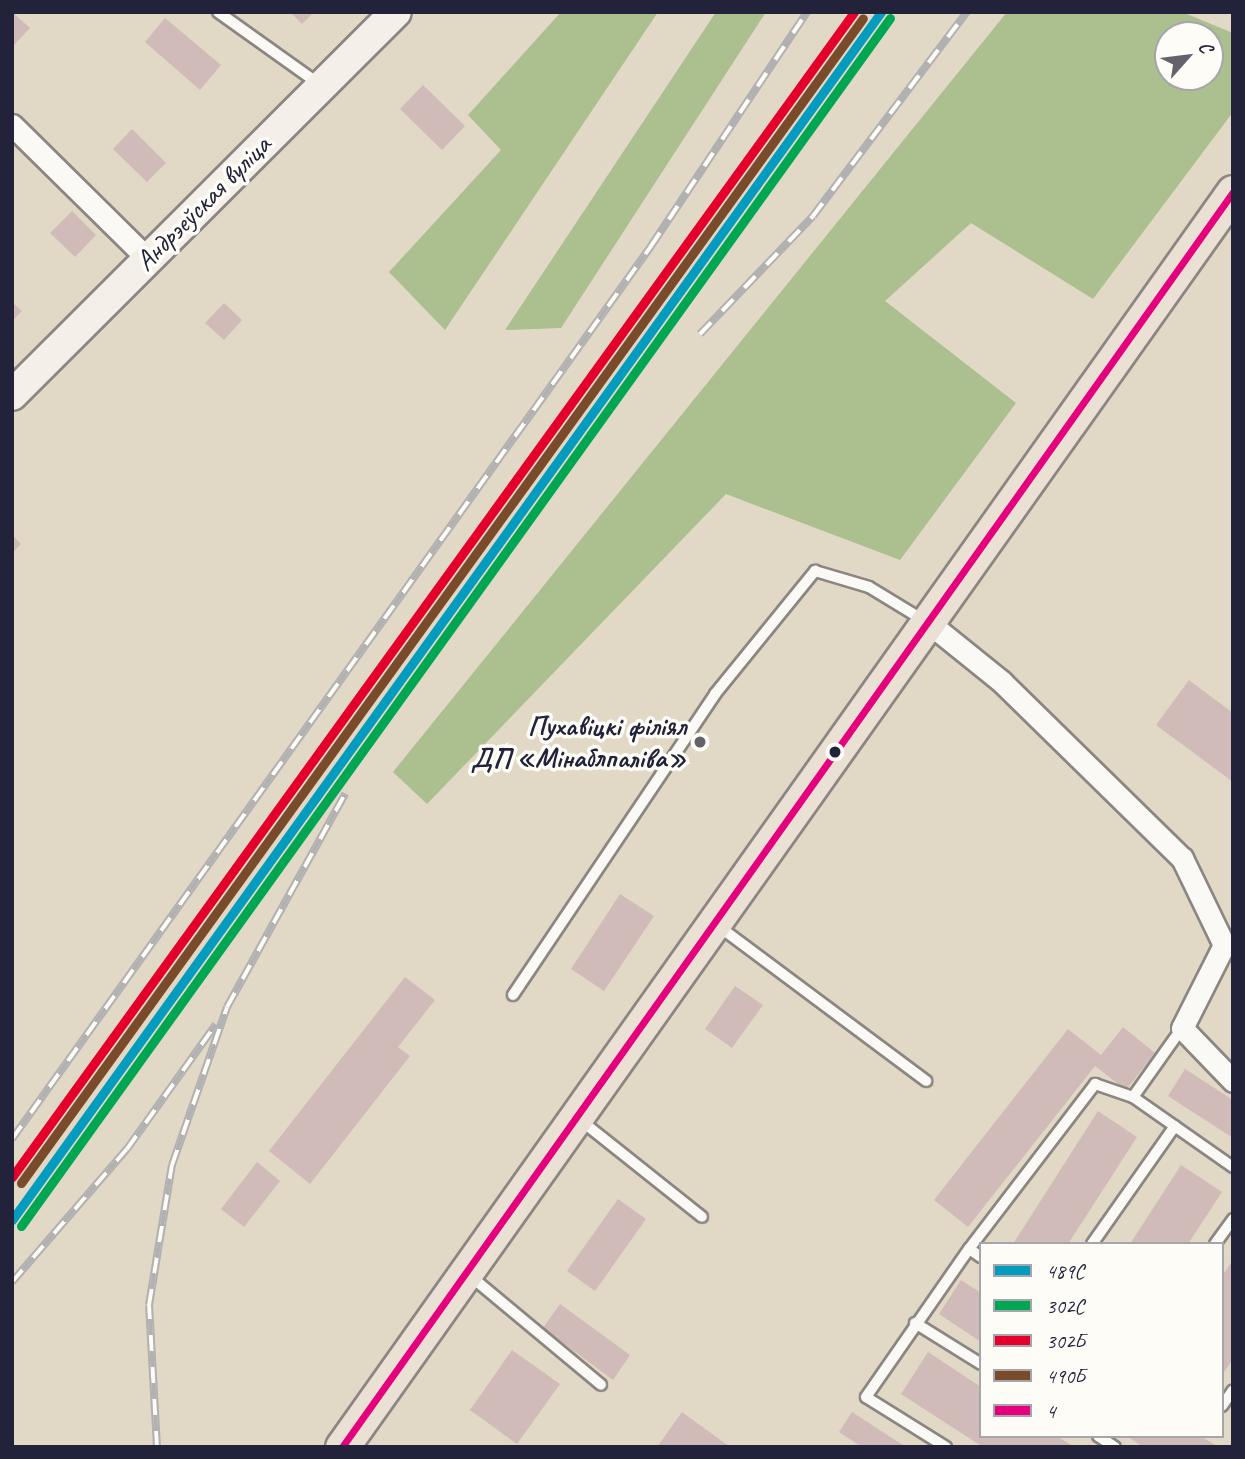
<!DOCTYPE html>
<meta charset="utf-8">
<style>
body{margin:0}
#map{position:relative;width:1245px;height:1459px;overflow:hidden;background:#e2d8c6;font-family:Caveat,sans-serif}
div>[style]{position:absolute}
.forest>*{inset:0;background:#abbf8f}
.building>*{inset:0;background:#d0bbb8}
.roads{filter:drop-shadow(2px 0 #8b8681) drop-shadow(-2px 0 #8b8681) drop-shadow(0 2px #8b8681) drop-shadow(0 -2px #8b8681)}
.service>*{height:10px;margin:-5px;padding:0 5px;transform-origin:5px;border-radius:5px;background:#fbf9f6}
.minor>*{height:21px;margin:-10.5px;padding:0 10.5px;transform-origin:10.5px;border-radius:10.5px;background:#fbf9f6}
.secondary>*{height:30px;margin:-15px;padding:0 15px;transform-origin:15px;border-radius:15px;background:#f4f0e9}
.primary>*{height:33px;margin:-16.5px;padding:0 16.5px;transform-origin:16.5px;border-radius:16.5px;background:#eae0d4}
.rail>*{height:8px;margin-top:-4px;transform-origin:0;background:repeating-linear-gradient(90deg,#fdfcf7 0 16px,#b2b1b2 0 32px);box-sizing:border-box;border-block:2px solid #b2b1b2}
.bus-1>*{height:7px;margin:-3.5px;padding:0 3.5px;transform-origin:3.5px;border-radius:3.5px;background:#e5007d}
.rail-1>*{height:9px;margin:-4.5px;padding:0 4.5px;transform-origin:4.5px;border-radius:4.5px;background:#039cbf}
.rail-2>*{height:9px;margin:-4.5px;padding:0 4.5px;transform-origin:4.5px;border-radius:4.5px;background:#00a651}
.rail-3>*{height:9px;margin:-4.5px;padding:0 4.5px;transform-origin:4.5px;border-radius:4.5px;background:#e4002b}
.rail-4>*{height:9px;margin:-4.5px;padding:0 4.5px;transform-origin:4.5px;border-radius:4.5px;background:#7a4b2a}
.dots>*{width:19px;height:19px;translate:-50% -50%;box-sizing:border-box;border:4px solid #fdfcf7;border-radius:50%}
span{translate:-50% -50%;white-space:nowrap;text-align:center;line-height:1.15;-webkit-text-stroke:7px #fdfcf7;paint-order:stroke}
.street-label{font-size:28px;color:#22223b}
.poi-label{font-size:28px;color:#22223b;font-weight:700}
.right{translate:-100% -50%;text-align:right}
.frame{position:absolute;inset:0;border:14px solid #22223b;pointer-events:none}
.legend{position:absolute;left:979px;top:1242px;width:245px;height:196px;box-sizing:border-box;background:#fdfcf7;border:2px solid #a5a5ac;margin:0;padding:9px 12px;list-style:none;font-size:21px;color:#22223b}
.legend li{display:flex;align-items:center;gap:14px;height:35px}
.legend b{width:35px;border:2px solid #a5a5ac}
.north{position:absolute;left:1154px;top:21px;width:70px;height:70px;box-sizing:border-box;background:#fdfcf7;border:2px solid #a5a5ac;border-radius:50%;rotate:62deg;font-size:19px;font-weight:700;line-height:28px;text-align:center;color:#22223b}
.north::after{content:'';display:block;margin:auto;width:24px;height:32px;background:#65626c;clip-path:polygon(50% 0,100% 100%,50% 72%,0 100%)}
</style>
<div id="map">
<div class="forest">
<div style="clip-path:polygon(561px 12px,658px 12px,445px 330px,389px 272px,501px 150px,468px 115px)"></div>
<div style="clip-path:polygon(716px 12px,766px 12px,561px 328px,505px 330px)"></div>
<div style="clip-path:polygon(evenodd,1007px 12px,1182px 12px,1233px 33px,1233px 112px,1093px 299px,971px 223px,885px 301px,1016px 403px,900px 560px,726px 494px,427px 804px,393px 772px,1007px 12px,1168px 35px,1210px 35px,1210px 77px,1168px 77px,1168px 35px)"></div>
</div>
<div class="building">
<div style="clip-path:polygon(12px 12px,30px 28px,12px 47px)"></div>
<div style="clip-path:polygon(290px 12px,314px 12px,302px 24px)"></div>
<div style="clip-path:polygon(165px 18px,221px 65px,200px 90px,145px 42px)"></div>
<div style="clip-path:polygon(423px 85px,465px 126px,442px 150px,400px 109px)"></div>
<div style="clip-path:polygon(132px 129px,166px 163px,147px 182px,113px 149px)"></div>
<div style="clip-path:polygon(72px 211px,96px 235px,75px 257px,50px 233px)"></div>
<div style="clip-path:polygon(12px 302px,22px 311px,12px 321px)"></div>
<div style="clip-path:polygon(224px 303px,242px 320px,224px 340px,205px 323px)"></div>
<div style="clip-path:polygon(12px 535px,21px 544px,12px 553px)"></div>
<div style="clip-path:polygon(1189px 680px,1233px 713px,1233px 782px,1156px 725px)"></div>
<div style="clip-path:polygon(620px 894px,654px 916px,604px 991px,571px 969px)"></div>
<div style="clip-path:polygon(405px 977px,435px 1000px,398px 1047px,410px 1056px,310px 1184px,269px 1151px)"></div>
<div style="clip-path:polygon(735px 986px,763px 1005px,732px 1048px,705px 1029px)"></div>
<div style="clip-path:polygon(1123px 1027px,1155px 1053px,1126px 1090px,1095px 1066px,968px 1227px,934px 1200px,1068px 1029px,1101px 1055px)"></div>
<div style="clip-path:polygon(1185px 1069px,1233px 1100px,1233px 1138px,1168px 1096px)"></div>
<div style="clip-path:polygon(1098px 1111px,1137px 1137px,1068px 1244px,1013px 1244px)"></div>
<div style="clip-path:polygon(257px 1162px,280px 1181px,244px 1227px,221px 1209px)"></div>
<div style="clip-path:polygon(1181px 1165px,1222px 1192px,1188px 1244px,1130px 1244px)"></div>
<div style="clip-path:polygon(618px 1199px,646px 1219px,595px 1291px,567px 1271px)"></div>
<div style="clip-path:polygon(1233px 1260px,1233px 1359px,1222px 1375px,1222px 1276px)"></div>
<div style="clip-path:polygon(961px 1280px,981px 1293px,981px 1342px,939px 1314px)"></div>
<div style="clip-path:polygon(560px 1304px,630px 1355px,613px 1380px,543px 1328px)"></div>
<div style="clip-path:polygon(512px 1350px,560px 1384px,517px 1444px,470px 1410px)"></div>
<div style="clip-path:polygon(928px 1352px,981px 1387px,981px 1436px,1057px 1436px,1074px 1447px,983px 1447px,901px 1394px)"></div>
<div style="clip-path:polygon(682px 1412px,730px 1447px,657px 1447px)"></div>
<div style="clip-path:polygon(852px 1412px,906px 1447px,862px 1447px,839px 1432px)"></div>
<div style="clip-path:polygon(1127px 1436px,1201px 1436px,1218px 1447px,1143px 1447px)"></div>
</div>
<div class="roads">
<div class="service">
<div style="left:218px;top:12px;width:124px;rotate:35.5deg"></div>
<div style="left:717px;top:925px;width:261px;rotate:36.7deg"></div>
<div style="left:513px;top:995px;width:362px;rotate:-56.1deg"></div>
<div style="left:715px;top:694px;width:159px;rotate:-50.9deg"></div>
<div style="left:815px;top:571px;width:56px;rotate:16.5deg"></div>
<div style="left:869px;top:587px;width:63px;rotate:31.4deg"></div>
<div style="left:1133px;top:1097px;width:85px;rotate:-54.6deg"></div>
<div style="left:579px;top:1119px;width:157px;rotate:38.5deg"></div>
<div style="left:1092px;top:1244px;width:144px;rotate:-54.9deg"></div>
<div style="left:1215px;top:1244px;width:31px;rotate:-54deg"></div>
<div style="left:981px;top:1257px;width:14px;rotate:-146deg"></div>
<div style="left:969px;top:1249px;width:208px;rotate:-52.6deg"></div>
<div style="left:1095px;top:1084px;width:40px;rotate:18.9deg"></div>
<div style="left:1133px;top:1097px;width:122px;rotate:35deg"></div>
<div style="left:468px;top:1274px;width:173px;rotate:39.8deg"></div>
<div style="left:915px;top:1323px;width:78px;rotate:31.8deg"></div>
<div style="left:1222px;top:1406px;width:19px;rotate:-55deg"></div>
<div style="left:1098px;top:1436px;width:20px;rotate:33deg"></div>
<div style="left:946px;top:1447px;width:94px;rotate:-148deg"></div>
<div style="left:866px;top:1397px;width:180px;rotate:-55.2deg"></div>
</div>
<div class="minor">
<div style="left:12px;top:125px;width:191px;rotate:44.6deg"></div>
<div style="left:929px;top:623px;width:94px;rotate:38.9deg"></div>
<div style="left:1002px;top:682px;width:252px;rotate:44.4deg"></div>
<div style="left:1182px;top:858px;width:97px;rotate:64.2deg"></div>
<div style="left:1224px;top:945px;width:93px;rotate:116.8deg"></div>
<div style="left:1182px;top:1028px;width:74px;rotate:46.1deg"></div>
</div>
<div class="secondary">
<div style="left:12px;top:395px;width:542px;rotate:-44.93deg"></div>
</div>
<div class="primary">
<div style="left:342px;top:1447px;width:1539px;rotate:-54.63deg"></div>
</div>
</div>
<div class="rail">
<div style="left:700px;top:334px;width:163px;rotate:-46.2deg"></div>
<div style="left:813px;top:216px;width:256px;rotate:-53deg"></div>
<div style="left:12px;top:1139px;width:1098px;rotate:-54.41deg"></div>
<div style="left:651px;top:246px;width:281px;rotate:-56.3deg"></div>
<div style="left:12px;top:1282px;width:176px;rotate:-49.2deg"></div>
<div style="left:127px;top:1149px;width:153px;rotate:-54.5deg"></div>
<div style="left:157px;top:1447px;width:142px;rotate:-93.2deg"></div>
<div style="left:149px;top:1305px;width:142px;rotate:-80.7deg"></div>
<div style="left:172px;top:1165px;width:167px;rotate:-70.8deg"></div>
<div style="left:227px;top:1007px;width:244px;rotate:-61deg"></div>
</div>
<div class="bus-1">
<div style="left:342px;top:1447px;width:1539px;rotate:-54.63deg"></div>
</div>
<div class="rail-1">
<div style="left:12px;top:1220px;width:1488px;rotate:-54.27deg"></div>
</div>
<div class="rail-2">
<div style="left:21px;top:1226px;width:1488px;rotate:-54.27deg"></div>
</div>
<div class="rail-3">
<div style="left:12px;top:1177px;width:1437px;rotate:-54.14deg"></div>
</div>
<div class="rail-4">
<div style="left:21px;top:1183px;width:1437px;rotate:-54.14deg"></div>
</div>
<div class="dots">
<div style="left:700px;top:742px;background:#65626c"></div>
<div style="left:835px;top:752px;background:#22223b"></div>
</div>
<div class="street-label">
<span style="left:203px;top:203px;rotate:-45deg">Андрэеўская вуліца</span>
</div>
<div class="poi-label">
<span class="right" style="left:686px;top:742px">Пухавіцкі філіял<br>ДП «Мінаблпаліва»</span>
</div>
<div class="frame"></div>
<ul class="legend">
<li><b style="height:9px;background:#039cbf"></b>489С</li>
<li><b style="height:9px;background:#00a651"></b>302С</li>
<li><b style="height:9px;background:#e4002b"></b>302Б</li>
<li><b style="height:9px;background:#7a4b2a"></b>490Б</li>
<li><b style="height:9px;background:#e5007d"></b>4</li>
</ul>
<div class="north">С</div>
</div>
